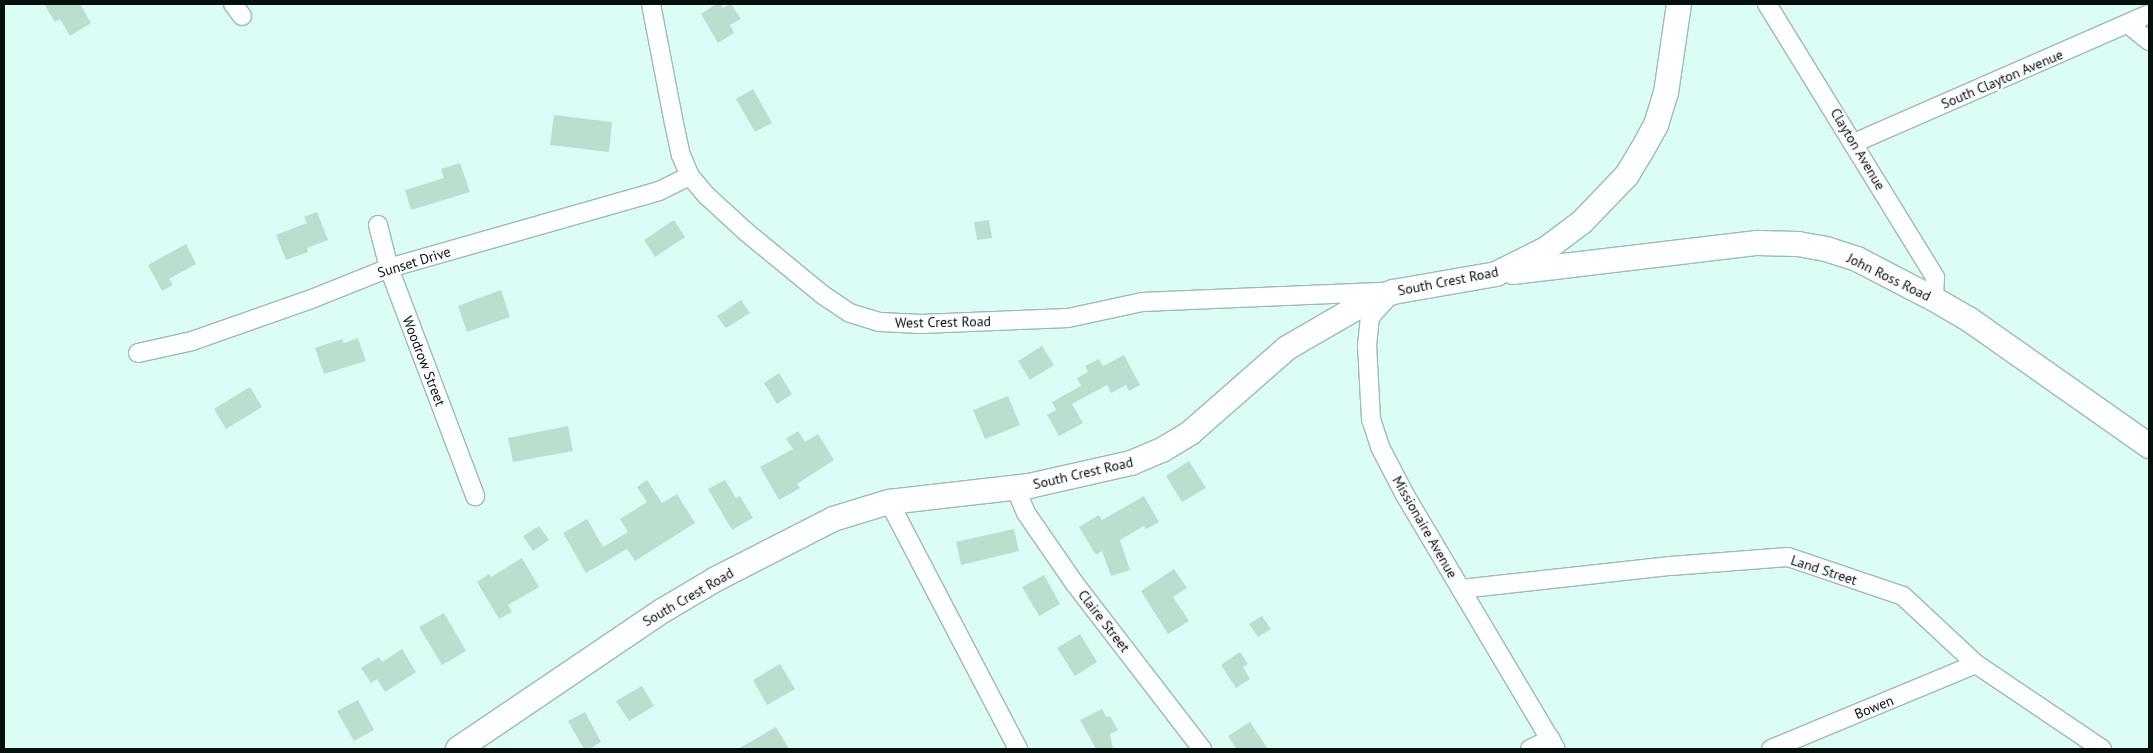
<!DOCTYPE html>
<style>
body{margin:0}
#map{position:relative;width:2153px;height:753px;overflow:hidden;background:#dcfcf6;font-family:"PT Sans",sans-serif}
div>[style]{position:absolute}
.building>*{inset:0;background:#bbdfce}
.roads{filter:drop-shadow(1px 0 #9cbbb6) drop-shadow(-1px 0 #9cbbb6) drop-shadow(0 1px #9cbbb6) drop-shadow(0 -1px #9cbbb6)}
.street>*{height:18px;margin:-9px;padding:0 9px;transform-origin:9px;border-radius:9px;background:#fff}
.secondary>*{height:24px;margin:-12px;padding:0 12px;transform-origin:12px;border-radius:12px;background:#fff}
span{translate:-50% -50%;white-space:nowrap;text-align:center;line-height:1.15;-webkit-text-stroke:4.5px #fff;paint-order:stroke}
.street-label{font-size:14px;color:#050f0d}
.frame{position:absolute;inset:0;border:5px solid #050f0d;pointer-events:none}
</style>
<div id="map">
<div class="building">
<div style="clip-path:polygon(44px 4px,80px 4px,91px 23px,70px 36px,60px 19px,55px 22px)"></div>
<div style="clip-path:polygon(716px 4px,720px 4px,723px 8px,731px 4px,741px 19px,730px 25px,734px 33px,718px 43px,701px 14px)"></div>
<div style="clip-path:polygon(753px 89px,772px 123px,755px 132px,736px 99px)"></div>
<div style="clip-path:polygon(554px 115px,612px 122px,609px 152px,550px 145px)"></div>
<div style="clip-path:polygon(460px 163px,470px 192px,411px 210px,405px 190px,444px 178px,441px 169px)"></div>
<div style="clip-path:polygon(317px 212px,328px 240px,307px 248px,308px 252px,286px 260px,276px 235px,307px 223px,304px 217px)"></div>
<div style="clip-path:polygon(674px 220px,685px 237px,655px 257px,644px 240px)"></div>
<div style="clip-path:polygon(989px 220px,992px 238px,977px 240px,974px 222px)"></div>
<div style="clip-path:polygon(186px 244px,196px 264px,169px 279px,173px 285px,162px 291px,148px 265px)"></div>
<div style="clip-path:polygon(501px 290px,510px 317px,467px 332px,458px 306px)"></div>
<div style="clip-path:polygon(741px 300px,750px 313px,726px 328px,717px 316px)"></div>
<div style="clip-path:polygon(358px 338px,366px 361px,324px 374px,315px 348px,342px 339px,344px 343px)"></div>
<div style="clip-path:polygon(1042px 346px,1054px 365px,1030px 380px,1018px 361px)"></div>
<div style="clip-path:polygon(1124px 355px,1140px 385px,1129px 391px,1126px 385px,1111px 393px,1107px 385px,1072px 404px,1083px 423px,1059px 436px,1047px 415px,1056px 410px,1052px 402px,1081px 386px,1077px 378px,1088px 372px,1085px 366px,1099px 359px,1103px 366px)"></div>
<div style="clip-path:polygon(779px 373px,792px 394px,777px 404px,764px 383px)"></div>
<div style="clip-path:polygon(250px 387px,262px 407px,226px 429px,214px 409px)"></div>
<div style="clip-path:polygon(1008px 396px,1020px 425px,985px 439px,973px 410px)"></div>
<div style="clip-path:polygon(568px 426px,573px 451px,513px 462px,508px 438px)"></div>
<div style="clip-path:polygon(798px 431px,805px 442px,818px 434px,834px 460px,797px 484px,800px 488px,779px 500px,760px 467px,793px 449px,786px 439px)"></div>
<div style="clip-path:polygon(1189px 461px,1206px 488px,1182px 502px,1166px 476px)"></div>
<div style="clip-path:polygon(647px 480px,662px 503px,677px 494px,695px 523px,635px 561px,627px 549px,586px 573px,563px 533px,587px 519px,603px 547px,628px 532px,620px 519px,647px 502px,637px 487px)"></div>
<div style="clip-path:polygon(725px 480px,736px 498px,740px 496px,753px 518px,732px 530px,708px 489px)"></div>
<div style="clip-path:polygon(1144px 496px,1159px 522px,1146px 529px,1144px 526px,1120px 540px,1130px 570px,1111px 576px,1102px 551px,1096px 555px,1079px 527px,1099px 515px,1102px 520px)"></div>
<div style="clip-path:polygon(539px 526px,549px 540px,533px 551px,523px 536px)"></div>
<div style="clip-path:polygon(1014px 529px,1019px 551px,961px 565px,956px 542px)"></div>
<div style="clip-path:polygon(522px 558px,539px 587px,508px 605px,512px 612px,499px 619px,477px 582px,489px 574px,491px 577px)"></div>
<div style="clip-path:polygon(1174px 569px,1187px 588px,1173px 597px,1189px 621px,1168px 634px,1141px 591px)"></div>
<div style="clip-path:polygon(1044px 575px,1060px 604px,1039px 616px,1022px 587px)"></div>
<div style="clip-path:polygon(444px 613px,466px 651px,442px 665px,419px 627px)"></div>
<div style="clip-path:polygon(1262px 616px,1271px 629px,1258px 637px,1249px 624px)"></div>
<div style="clip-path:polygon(1080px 634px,1097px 662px,1075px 676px,1057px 648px)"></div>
<div style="clip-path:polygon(402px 649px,416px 672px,385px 692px,377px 679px,371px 683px,361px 668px,379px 657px,382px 662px)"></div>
<div style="clip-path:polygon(1240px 652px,1248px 664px,1243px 667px,1250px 679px,1236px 688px,1221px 665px)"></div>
<div style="clip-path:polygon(780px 664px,795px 689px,767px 705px,753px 680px)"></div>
<div style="clip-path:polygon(642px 686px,654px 706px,629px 721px,616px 701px)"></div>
<div style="clip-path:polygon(358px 700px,374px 730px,354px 741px,337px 711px)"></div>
<div style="clip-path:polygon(1102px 709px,1106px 717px,1110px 716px,1118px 730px,1110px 734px,1113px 749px,1096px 749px,1080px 720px)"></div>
<div style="clip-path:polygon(585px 712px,601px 742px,589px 749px,584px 749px,568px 721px)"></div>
<div style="clip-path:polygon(1250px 722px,1268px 749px,1236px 749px,1228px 736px)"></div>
<div style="clip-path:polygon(776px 727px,789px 749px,738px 749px)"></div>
</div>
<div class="roads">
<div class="street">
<div style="left:233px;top:4px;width:15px;rotate:53deg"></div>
<div style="left:651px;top:4px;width:121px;rotate:79.1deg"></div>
<div style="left:674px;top:123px;width:33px;rotate:78deg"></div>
<div style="left:681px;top:155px;width:23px;rotate:67deg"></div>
<div style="left:690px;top:176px;width:26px;rotate:50deg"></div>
<div style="left:707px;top:196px;width:52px;rotate:42.6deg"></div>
<div style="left:745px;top:231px;width:101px;rotate:39.4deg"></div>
<div style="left:823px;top:295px;width:32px;rotate:34deg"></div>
<div style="left:850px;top:313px;width:31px;rotate:17deg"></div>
<div style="left:880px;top:322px;width:41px;rotate:2.8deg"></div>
<div style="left:921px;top:324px;width:147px;rotate:-2.3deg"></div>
<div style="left:1068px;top:318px;width:76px;rotate:-12.2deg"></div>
<div style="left:1142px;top:302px;width:243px;rotate:-2.4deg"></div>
<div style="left:1767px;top:4px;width:321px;rotate:58.4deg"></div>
<div style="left:1935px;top:277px;width:22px;rotate:93deg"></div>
<div style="left:2128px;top:24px;width:27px;rotate:39deg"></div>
<div style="left:1854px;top:143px;width:322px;rotate:-23.6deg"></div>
<div style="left:378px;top:225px;width:44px;rotate:75.7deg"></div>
<div style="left:389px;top:268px;width:244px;rotate:69.3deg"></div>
<div style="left:1389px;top:296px;width:28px;rotate:132deg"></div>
<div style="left:1370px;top:317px;width:28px;rotate:96deg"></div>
<div style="left:1367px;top:345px;width:74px;rotate:86.9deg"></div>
<div style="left:1371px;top:419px;width:29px;rotate:72deg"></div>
<div style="left:1380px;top:447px;width:54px;rotate:62.5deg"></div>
<div style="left:1405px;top:495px;width:295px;rotate:59.3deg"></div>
<div style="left:138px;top:353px;width:55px;rotate:-12.5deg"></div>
<div style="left:192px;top:341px;width:129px;rotate:-19.4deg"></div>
<div style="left:314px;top:298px;width:81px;rotate:-21.8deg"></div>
<div style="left:389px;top:268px;width:281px;rotate:-15.9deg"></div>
<div style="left:659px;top:191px;width:34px;rotate:-26deg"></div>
<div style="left:1015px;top:487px;width:28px;rotate:67deg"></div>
<div style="left:1026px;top:513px;width:86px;rotate:55.4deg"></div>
<div style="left:1075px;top:584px;width:208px;rotate:52.4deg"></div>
<div style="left:889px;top:502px;width:279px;rotate:62.4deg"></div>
<div style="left:1461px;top:589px;width:211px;rotate:-6.3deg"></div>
<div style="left:1671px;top:566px;width:117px;rotate:-4.4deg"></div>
<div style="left:1788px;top:557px;width:121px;rotate:18.7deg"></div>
<div style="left:1903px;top:596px;width:100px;rotate:43deg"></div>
<div style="left:1976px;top:664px;width:152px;rotate:34deg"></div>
<div style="left:1530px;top:749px;width:23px;rotate:-25deg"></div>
<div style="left:1771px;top:749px;width:222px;rotate:-22.5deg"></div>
</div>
<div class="secondary">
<div style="left:1513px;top:272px;width:246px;rotate:-6.8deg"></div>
<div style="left:1757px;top:243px;width:41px;rotate:1.4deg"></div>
<div style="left:1798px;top:244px;width:28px;rotate:10deg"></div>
<div style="left:1826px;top:249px;width:33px;rotate:18deg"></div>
<div style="left:1857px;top:259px;width:87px;rotate:27.5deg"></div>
<div style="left:1934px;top:299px;width:42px;rotate:30.3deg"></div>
<div style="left:1970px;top:320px;width:219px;rotate:35.1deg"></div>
<div style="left:458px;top:749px;width:246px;rotate:-34.1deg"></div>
<div style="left:662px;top:611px;width:63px;rotate:-30.7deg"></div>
<div style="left:716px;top:579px;width:131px;rotate:-27.1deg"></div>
<div style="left:833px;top:519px;width:59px;rotate:-16.9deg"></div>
<div style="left:889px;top:502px;width:141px;rotate:-6.5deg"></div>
<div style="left:1029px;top:486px;width:105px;rotate:-12.7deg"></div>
<div style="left:1131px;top:463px;width:34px;rotate:-23deg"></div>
<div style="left:1162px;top:450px;width:33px;rotate:-31deg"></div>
<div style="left:1190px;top:433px;width:129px;rotate:-41.2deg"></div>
<div style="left:1287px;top:348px;width:78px;rotate:-30.2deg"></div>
<div style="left:1354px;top:309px;width:43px;rotate:-23.6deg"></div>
<div style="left:1393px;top:292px;width:105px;rotate:-9.9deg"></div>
<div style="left:1496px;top:274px;width:56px;rotate:-26.6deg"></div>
<div style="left:1546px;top:249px;width:45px;rotate:-36.9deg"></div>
<div style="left:1582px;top:222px;width:65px;rotate:-46.2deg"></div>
<div style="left:1627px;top:175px;width:27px;rotate:-59deg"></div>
<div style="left:1641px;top:152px;width:31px;rotate:-61deg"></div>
<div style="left:1656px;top:125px;width:34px;rotate:-73deg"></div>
<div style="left:1666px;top:93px;width:90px;rotate:-81.7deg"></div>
</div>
</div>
<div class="street-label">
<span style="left:2002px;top:79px;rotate:-23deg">South Clayton Avenue</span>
<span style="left:1858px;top:149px;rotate:59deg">Clayton Avenue</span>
<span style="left:414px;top:262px;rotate:-17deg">Sunset Drive</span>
<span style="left:1889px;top:277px;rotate:26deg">John Ross Road</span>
<span style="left:1448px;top:281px;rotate:-11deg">South Crest Road</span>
<span style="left:943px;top:322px;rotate:-1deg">West Crest Road</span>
<span style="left:424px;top:361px;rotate:69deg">Woodrow Street</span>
<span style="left:1083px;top:473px;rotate:-13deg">South Crest Road</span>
<span style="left:1425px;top:527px;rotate:60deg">Missionaire Avenue</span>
<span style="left:1824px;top:570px;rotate:18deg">Land Street</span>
<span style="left:688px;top:597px;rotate:-30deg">South Crest Road</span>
<span style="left:1104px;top:621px;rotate:52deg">Claire Street</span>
<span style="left:1874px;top:707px;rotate:-22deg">Bowen</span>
</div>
<div class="frame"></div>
</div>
